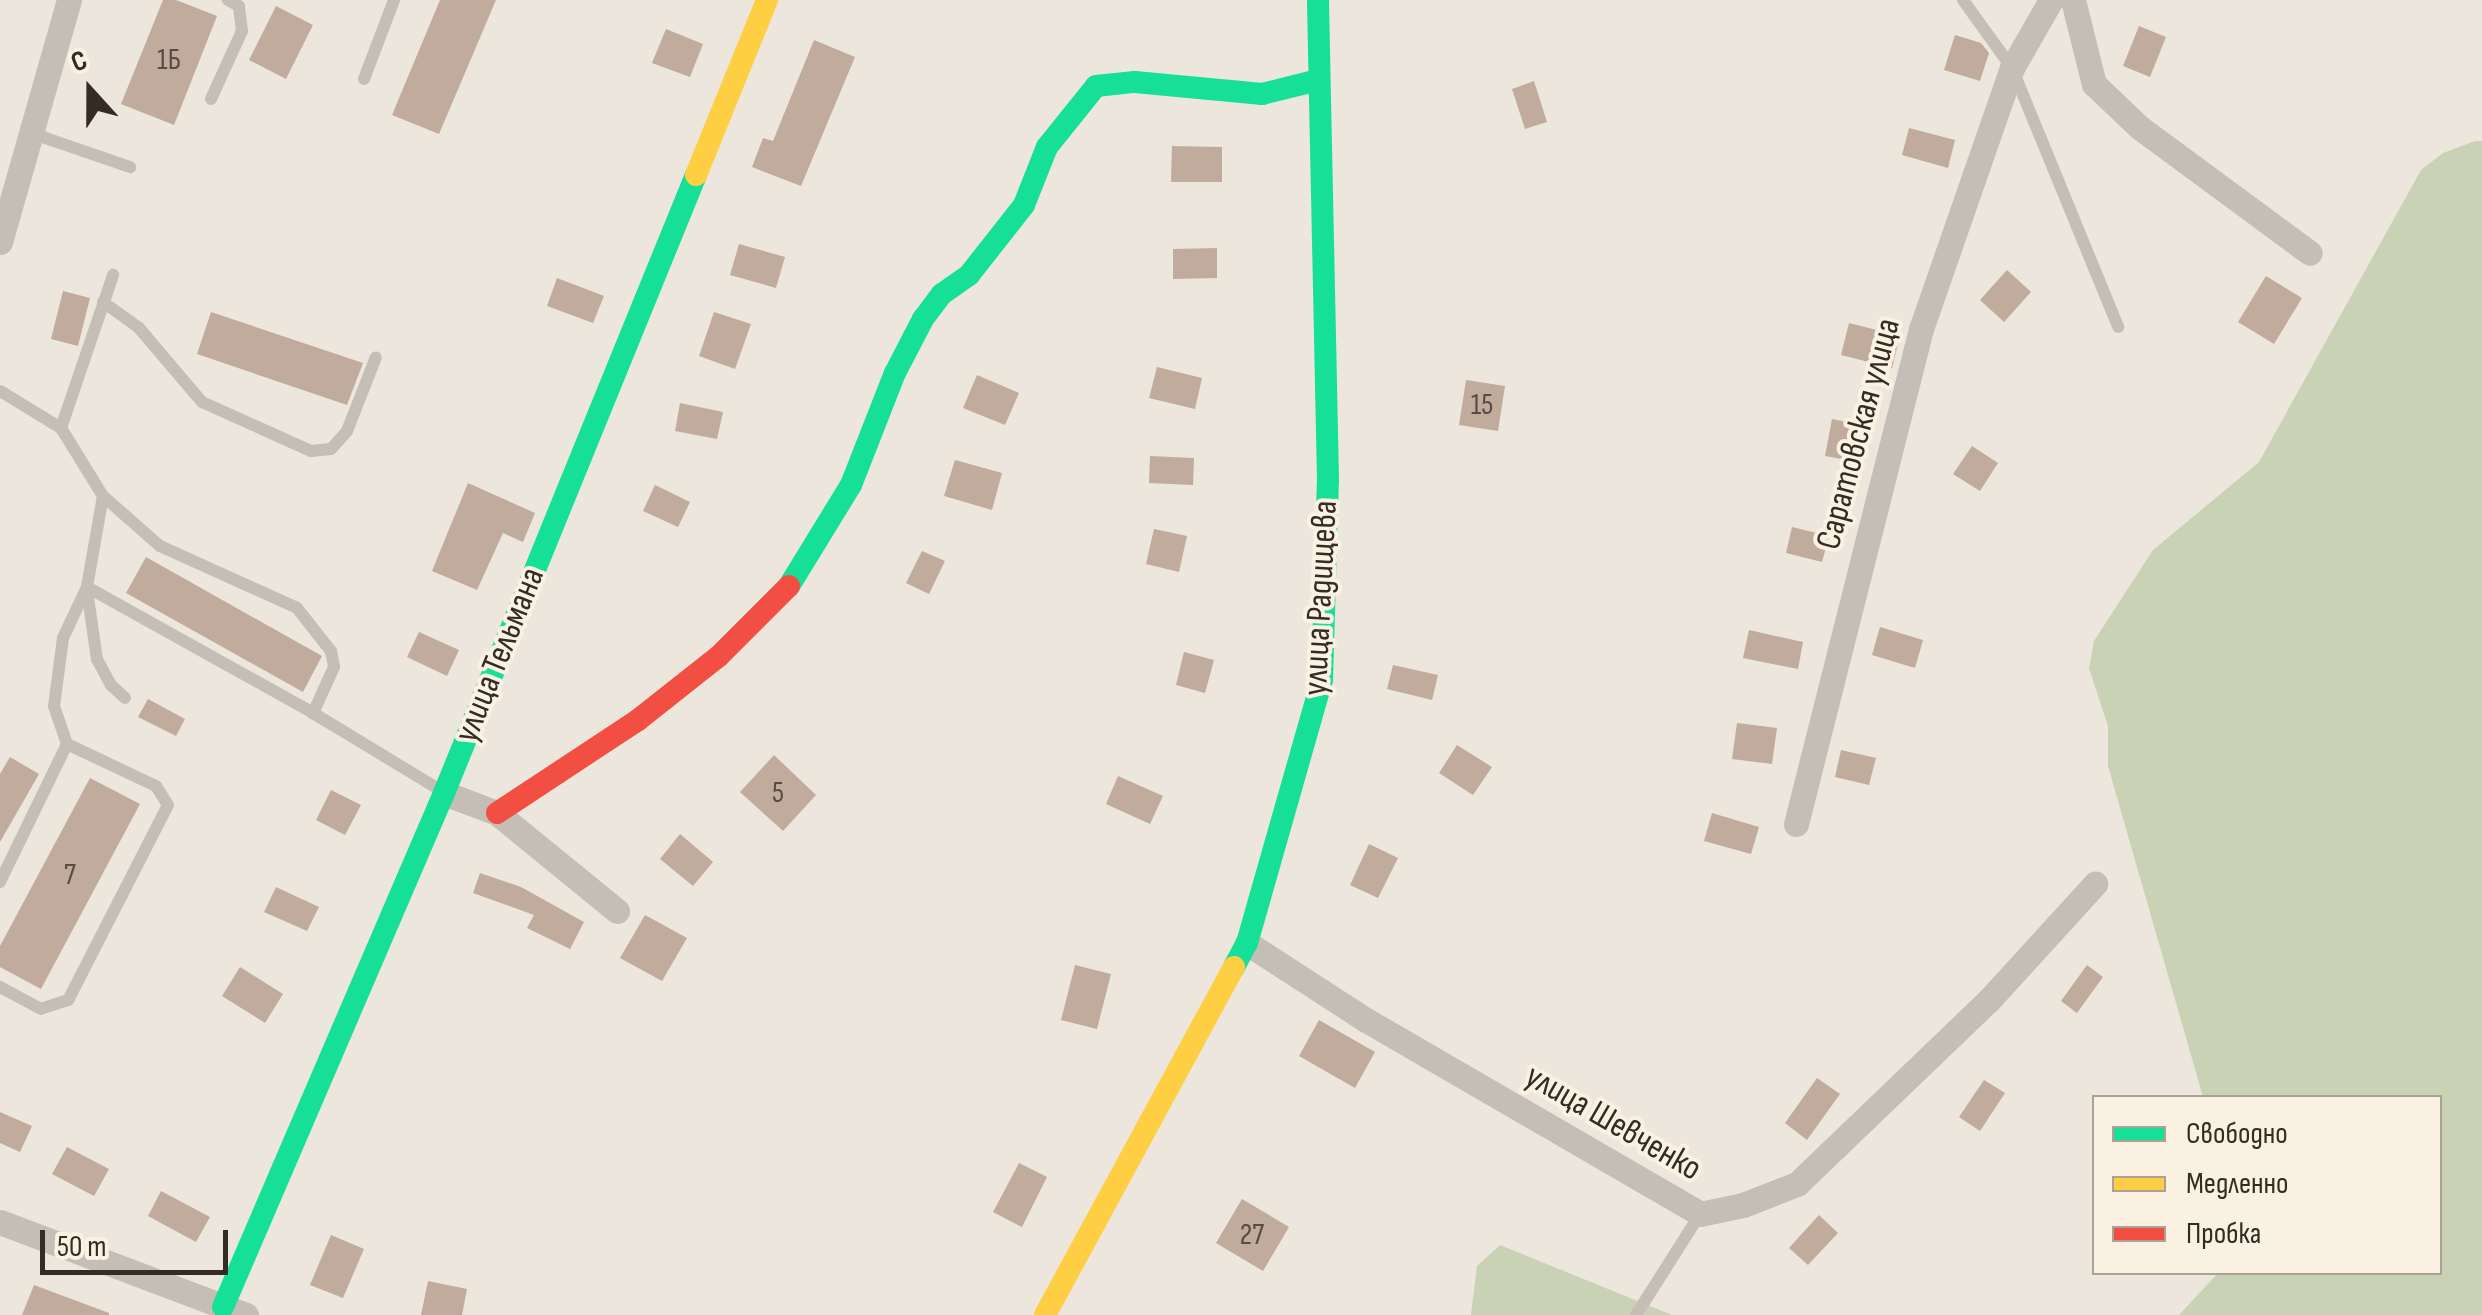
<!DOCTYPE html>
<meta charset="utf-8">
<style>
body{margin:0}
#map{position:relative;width:2482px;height:1315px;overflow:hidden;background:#ece6dc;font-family:"Sofia Sans Condensed",sans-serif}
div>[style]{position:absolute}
.green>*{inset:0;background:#cad2b6}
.building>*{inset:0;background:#c1ab9d}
.lane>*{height:12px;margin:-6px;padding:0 6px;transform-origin:6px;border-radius:6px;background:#c4beb6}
.street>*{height:25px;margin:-12.5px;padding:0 12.5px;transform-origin:12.5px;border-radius:12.5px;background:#c4beb6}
.fast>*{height:22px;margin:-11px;padding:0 11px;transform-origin:11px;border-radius:11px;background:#16e098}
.slow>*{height:22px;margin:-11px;padding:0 11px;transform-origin:11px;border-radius:11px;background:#ffcf43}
.jam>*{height:22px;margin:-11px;padding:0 11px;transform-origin:11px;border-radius:11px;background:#f24e42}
span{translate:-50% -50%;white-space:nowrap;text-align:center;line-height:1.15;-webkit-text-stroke:8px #faf1e2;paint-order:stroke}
.number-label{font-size:30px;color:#574b43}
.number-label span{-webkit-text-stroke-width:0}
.street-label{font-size:35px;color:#342b25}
.legend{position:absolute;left:2092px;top:1095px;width:350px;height:180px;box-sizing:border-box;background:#faf1e2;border:2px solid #aba296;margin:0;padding:12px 18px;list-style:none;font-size:30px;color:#342b25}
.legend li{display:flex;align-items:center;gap:20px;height:50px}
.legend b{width:50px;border:2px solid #aba296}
.north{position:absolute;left:40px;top:40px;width:100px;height:100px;-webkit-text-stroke:8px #faf1e2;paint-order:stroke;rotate:339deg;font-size:28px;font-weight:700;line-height:40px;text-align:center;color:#342b25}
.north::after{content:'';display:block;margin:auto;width:35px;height:45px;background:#342b25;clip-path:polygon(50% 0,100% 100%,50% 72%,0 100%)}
.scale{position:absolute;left:40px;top:1230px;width:188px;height:45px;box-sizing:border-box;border:5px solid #342b25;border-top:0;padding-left:12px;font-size:30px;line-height:35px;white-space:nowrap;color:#342b25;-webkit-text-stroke:8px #faf1e2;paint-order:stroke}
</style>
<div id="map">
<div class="green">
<div style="clip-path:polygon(2475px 141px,2482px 141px,2482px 1315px,2179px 1315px,2218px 1273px,2440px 1272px,2440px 1098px,2203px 1097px,2108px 766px,2108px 726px,2089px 668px,2094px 641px,2153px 550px,2259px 462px,2421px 170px,2443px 153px)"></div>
<div style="clip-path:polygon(1500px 1245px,1672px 1315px,1471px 1315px,1477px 1266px)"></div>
</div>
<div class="building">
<div style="clip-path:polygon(163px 0,176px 0,217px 16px,174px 125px,121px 104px)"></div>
<div style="clip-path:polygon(440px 0,496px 0,439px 134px,392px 115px)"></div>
<div style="clip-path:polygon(276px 6px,313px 25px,286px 79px,249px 60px)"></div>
<div style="clip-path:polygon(2139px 26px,2166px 37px,2150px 77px,2123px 66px)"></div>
<div style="clip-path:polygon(666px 29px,703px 44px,690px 77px,652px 63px)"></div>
<div style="clip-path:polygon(1955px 35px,1981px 43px,1989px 53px,1980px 81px,1944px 70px)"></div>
<div style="clip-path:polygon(814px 40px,855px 57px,801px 186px,752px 167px,763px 138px,773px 141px)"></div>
<div style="clip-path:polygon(1534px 81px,1547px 122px,1525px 129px,1512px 89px)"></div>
<div style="clip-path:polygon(1909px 128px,1955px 140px,1948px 168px,1902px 155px)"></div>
<div style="clip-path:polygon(1172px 146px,1222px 147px,1222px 182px,1171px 182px)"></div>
<div style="clip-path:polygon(739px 244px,785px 257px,776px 288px,730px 275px)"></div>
<div style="clip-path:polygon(1217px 248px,1217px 278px,1173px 279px,1173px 249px)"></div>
<div style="clip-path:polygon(2007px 270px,2031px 292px,2004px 322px,1980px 300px)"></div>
<div style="clip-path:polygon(2266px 276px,2302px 298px,2274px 344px,2238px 322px)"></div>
<div style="clip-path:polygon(557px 278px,604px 296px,593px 323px,547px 306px)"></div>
<div style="clip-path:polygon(63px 291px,90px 298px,78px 346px,51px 339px)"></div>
<div style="clip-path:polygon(211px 312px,363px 363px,347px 405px,197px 354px)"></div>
<div style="clip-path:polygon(714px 312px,751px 324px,735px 369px,699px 356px)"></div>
<div style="clip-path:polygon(1849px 323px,1900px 336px,1892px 368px,1841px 355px)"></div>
<div style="clip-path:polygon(1157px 367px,1202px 378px,1195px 409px,1149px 398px)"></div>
<div style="clip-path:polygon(977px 375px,1019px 393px,1005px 425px,963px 408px)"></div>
<div style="clip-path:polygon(1466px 380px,1505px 386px,1498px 431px,1459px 425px)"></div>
<div style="clip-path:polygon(680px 403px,723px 412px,717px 439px,675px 431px)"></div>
<div style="clip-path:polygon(1832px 419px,1866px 426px,1859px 462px,1825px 456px)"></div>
<div style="clip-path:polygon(1972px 446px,1998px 463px,1980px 491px,1953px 474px)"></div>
<div style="clip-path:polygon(1150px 456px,1194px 458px,1193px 485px,1149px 483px)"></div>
<div style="clip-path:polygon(955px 460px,1002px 473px,992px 510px,944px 496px)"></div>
<div style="clip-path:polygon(468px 483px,535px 513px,523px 542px,503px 533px,477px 590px,432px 571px)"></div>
<div style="clip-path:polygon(655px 485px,690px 502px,678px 527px,643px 511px)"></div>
<div style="clip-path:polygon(1792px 527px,1829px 536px,1822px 562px,1786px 553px)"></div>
<div style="clip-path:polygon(1154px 529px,1187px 536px,1179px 572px,1146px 564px)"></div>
<div style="clip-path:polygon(922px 551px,945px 561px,929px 594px,906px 583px)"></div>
<div style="clip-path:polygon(146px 557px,322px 656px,303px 692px,126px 593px)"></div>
<div style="clip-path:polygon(1880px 627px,1923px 640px,1915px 668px,1872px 655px)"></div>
<div style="clip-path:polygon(1749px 630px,1803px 642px,1798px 669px,1743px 658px)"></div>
<div style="clip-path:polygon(419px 632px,459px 650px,447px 676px,407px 657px)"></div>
<div style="clip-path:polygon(1184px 652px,1214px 660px,1205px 693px,1176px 685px)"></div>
<div style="clip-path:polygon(1393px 665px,1438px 675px,1432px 700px,1387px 689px)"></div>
<div style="clip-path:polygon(148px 699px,185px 719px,176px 736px,138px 717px)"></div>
<div style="clip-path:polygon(1737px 723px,1777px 728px,1772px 764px,1732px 759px)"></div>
<div style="clip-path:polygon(1457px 745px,1492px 767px,1473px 795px,1439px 773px)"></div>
<div style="clip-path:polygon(1841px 750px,1876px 758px,1869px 785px,1835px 777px)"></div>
<div style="clip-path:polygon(774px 755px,816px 795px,783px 831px,740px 792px)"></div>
<div style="clip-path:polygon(10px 757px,39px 774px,0 842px,0 774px)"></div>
<div style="clip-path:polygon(1118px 776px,1163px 796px,1150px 824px,1106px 804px)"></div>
<div style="clip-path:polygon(90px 778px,140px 804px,41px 989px,0 967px,0 946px)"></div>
<div style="clip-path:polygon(331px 790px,361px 805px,345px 835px,316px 820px)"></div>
<div style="clip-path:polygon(1712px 813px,1759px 827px,1751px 854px,1704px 841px)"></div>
<div style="clip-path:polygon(680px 834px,713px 862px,693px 886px,660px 859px)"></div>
<div style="clip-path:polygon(1369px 844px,1398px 858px,1378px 898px,1350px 885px)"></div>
<div style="clip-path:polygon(480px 873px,521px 887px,584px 922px,570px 949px,527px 928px,534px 915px,473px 893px)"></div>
<div style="clip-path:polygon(276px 887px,319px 907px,307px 931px,264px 912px)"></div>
<div style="clip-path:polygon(645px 915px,687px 938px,662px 981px,620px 958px)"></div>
<div style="clip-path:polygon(1075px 965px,1111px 974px,1097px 1029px,1061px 1020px)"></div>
<div style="clip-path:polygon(2087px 965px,2103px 977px,2077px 1013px,2061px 1001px)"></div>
<div style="clip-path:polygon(240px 967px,283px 994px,265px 1023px,222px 996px)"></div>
<div style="clip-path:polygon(1319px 1020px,1375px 1052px,1355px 1088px,1299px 1056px)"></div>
<div style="clip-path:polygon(1817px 1078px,1840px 1094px,1807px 1140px,1785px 1123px)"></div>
<div style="clip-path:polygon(1984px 1080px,2005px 1093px,1980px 1131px,1959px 1117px)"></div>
<div style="clip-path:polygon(0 1112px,32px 1126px,20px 1152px,0 1143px)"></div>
<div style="clip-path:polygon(67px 1147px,109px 1169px,94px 1196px,52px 1174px)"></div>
<div style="clip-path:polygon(1019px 1163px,1047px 1177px,1022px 1227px,993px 1212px)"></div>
<div style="clip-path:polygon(161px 1191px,210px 1217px,196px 1242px,148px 1216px)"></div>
<div style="clip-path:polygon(1242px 1199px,1289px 1227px,1263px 1271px,1216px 1243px)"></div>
<div style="clip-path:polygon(1819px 1215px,1838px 1233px,1808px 1265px,1789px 1248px)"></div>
<div style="clip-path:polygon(331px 1235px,364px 1249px,343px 1298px,310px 1285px)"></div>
<div style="clip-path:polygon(428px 1281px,467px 1289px,462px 1315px,421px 1315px)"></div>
<div style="clip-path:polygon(34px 1285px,109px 1313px,109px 1315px,22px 1315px)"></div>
</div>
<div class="lane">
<div style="left:1963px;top:0;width:84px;rotate:54.2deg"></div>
<div style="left:2012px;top:68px;width:280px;rotate:67.7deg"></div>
<div style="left:364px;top:79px;width:85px;rotate:-69.2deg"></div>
<div style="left:211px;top:99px;width:75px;rotate:-65.5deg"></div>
<div style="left:242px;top:31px;width:25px;rotate:-97deg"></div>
<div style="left:239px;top:6px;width:13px;rotate:-151deg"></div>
<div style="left:31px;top:133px;width:105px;rotate:19deg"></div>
<div style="left:103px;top:302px;width:44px;rotate:35.8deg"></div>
<div style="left:139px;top:328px;width:97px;rotate:49.6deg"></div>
<div style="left:202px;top:402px;width:120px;rotate:24.2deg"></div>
<div style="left:311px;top:451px;width:20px;rotate:-6deg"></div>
<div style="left:331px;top:449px;width:24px;rotate:-48deg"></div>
<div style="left:347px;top:431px;width:79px;rotate:-68.6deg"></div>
<div style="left:0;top:391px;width:71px;rotate:31.2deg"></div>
<div style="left:61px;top:428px;width:80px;rotate:58.3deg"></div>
<div style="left:103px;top:496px;width:92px;rotate:100deg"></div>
<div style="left:87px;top:587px;width:56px;rotate:115.2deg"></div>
<div style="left:63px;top:638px;width:69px;rotate:97.5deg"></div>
<div style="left:54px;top:706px;width:40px;rotate:71.1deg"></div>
<div style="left:67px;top:744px;width:98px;rotate:25.3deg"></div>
<div style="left:156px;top:786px;width:22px;rotate:58deg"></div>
<div style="left:168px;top:805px;width:219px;rotate:117.1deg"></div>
<div style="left:68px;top:1000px;width:28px;rotate:162deg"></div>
<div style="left:41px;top:1009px;width:47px;rotate:-151.8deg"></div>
<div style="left:61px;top:428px;width:162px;rotate:-71.2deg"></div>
<div style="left:103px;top:496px;width:76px;rotate:41.3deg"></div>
<div style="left:160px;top:546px;width:150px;rotate:24.3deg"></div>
<div style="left:297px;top:608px;width:55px;rotate:51.7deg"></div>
<div style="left:331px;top:651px;width:16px;rotate:79deg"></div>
<div style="left:334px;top:667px;width:51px;rotate:114.5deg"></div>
<div style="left:87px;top:587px;width:259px;rotate:29.1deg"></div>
<div style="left:313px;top:713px;width:149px;rotate:31.2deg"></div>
<div style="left:87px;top:590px;width:70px;rotate:81.8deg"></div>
<div style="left:97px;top:659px;width:30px;rotate:62deg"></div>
<div style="left:111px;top:685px;width:19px;rotate:43deg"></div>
<div style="left:0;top:882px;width:153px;rotate:-64.1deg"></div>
<div style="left:1636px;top:1315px;width:120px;rotate:-57.6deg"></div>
</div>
<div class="street">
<div style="left:2073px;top:0;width:87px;rotate:76deg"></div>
<div style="left:2094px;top:84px;width:62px;rotate:43.7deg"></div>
<div style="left:2139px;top:127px;width:212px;rotate:36.4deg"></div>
<div style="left:0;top:242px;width:252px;rotate:-74.1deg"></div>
<div style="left:444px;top:793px;width:57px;rotate:20.7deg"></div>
<div style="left:497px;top:813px;width:155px;rotate:39.2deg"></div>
<div style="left:1796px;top:824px;width:511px;rotate:-75.83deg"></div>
<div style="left:1921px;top:329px;width:276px;rotate:-70.8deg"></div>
<div style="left:2012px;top:68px;width:78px;rotate:-60.2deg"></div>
<div style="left:1247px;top:943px;width:142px;rotate:32.9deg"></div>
<div style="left:1366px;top:1020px;width:386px;rotate:30.1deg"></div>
<div style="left:1700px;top:1214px;width:44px;rotate:-11.8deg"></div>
<div style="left:1743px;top:1205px;width:58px;rotate:-21.3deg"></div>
<div style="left:1797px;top:1184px;width:265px;rotate:-43.8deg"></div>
<div style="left:1988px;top:1001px;width:159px;rotate:-47.6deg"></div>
<div style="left:0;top:1222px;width:263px;rotate:20.7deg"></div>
</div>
<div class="fast">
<div style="left:789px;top:586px;width:119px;rotate:-58.5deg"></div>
<div style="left:851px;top:485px;width:120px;rotate:-68.6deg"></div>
<div style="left:895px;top:373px;width:61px;rotate:-62.6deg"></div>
<div style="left:923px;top:319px;width:31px;rotate:-53deg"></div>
<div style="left:942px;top:294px;width:33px;rotate:-35deg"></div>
<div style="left:969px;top:275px;width:89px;rotate:-51.8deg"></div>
<div style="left:1024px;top:205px;width:62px;rotate:-68.4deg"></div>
<div style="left:1047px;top:147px;width:78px;rotate:-51.2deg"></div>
<div style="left:1096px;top:86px;width:39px;rotate:-6deg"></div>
<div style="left:1135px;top:82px;width:128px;rotate:5.4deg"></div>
<div style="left:1262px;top:94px;width:58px;rotate:-14deg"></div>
<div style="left:1234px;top:967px;width:27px;rotate:-62deg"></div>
<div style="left:1247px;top:943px;width:273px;rotate:-74.1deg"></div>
<div style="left:1322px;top:680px;width:200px;rotate:-88.3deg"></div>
<div style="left:1328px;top:480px;width:480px;rotate:-91.2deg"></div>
<div style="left:223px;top:1307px;width:559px;rotate:-66.73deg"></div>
<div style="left:444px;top:793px;width:667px;rotate:-67.82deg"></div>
</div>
<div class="slow">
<div style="left:696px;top:175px;width:189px;rotate:-67.9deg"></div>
<div style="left:1045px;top:1315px;width:396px;rotate:-61.5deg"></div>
</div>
<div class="jam">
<div style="left:497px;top:813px;width:169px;rotate:-33.4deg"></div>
<div style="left:638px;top:720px;width:103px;rotate:-38.3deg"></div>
<div style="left:719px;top:656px;width:99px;rotate:-45deg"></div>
</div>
<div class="number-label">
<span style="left:169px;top:60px">1Б</span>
<span style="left:1482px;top:405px">15</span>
<span style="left:778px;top:793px">5</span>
<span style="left:70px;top:875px">7</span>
<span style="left:1252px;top:1235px">27</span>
</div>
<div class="street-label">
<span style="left:1859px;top:434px;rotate:-75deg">Саратовская улица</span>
<span style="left:1321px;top:598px;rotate:-87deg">улица Радищева</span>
<span style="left:500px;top:655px;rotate:-68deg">улица Тельмана</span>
<span style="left:1613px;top:1123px;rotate:30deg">улица Шевченко</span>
</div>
<ul class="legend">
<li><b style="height:12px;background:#16e098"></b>Свободно</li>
<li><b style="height:12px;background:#ffcf43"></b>Медленно</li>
<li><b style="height:12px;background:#f24e42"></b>Пробка</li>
</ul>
<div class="north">С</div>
<div class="scale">50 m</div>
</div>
